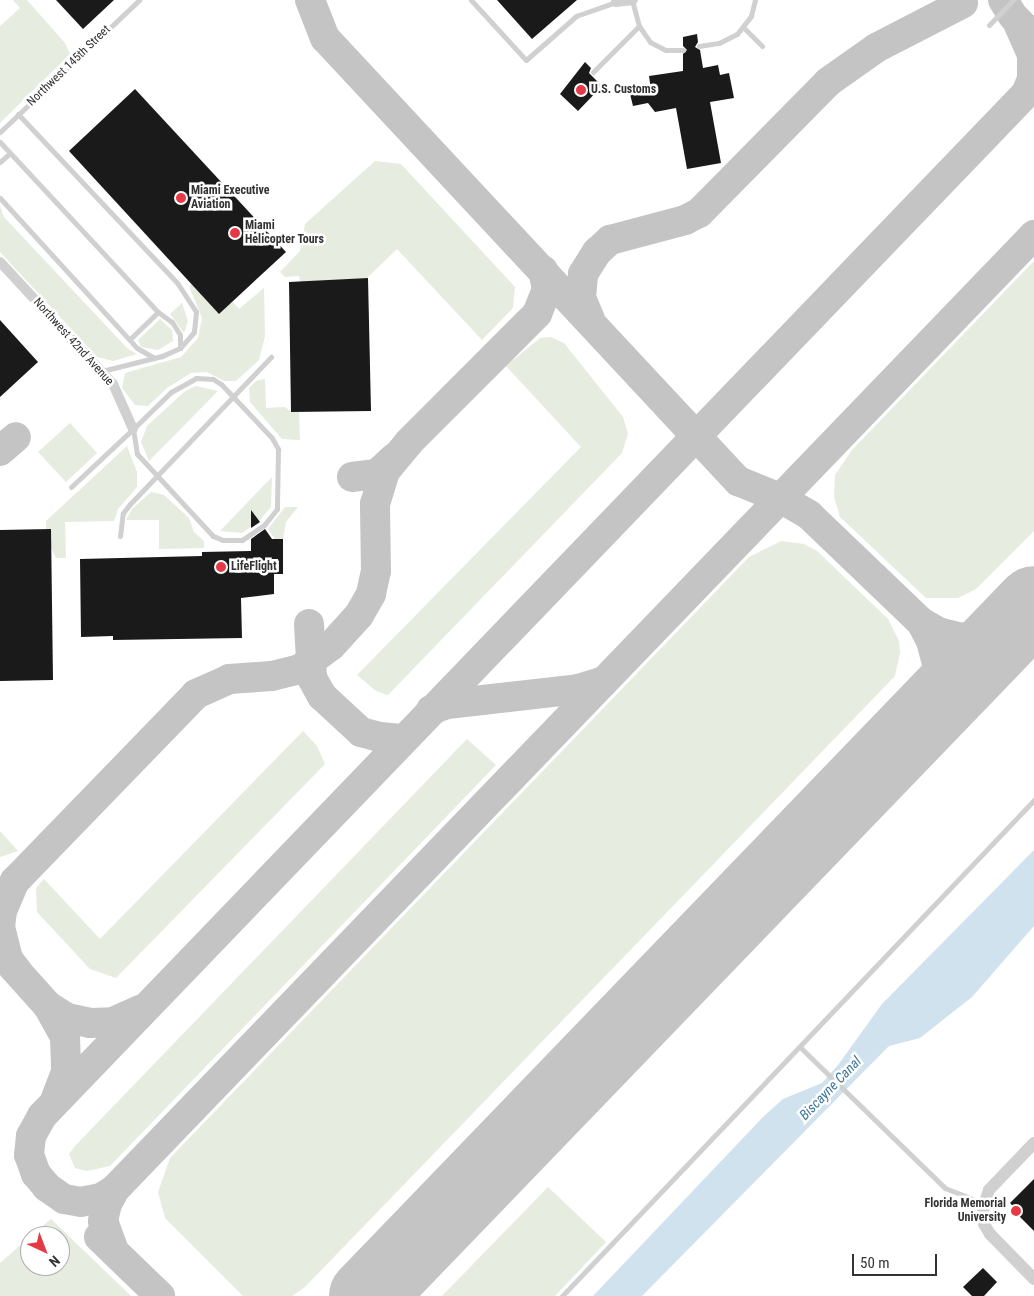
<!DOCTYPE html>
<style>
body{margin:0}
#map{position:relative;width:1034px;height:1296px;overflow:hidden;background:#fff;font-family:"Roboto Condensed",sans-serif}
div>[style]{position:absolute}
.green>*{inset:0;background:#e6ecdf}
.water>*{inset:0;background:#cfe2ee}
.taxiway>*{height:30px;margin:-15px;padding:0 15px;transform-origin:15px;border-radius:15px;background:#c4c4c4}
.runway>*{height:76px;margin:-38px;padding:0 38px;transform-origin:38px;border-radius:38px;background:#c4c4c4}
.building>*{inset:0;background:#1a1a1a}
.service>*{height:5px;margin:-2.5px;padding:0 2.5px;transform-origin:2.5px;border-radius:2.5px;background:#d0d0d0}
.minor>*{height:10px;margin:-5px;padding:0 5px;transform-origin:5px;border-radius:5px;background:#d0d0d0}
.tertiary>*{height:12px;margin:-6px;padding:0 6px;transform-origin:6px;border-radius:6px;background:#d0d0d0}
.dots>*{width:14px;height:14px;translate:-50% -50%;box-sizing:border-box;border:2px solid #fff;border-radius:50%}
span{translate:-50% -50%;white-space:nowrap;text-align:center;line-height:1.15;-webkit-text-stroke:5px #fff;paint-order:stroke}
.street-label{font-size:12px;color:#333}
.poi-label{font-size:12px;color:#333;font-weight:700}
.left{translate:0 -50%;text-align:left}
.right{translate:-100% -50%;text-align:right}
.water-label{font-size:14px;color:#3f7597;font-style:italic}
.north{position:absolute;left:20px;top:1226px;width:50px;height:50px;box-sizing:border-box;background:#fff;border:1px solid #adadad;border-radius:50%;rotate:137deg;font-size:14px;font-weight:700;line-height:20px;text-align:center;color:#333}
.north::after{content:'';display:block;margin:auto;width:18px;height:22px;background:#e63946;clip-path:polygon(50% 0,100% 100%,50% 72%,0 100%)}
.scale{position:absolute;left:852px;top:1254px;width:85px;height:22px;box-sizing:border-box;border:2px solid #333;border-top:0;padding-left:6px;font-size:15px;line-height:18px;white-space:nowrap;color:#333;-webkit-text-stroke:4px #fff;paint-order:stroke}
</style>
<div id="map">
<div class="green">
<div style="clip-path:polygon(13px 0,27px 0,65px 43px,70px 54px,0 123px,0 26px,20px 8px)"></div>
<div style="clip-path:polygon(375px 161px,401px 164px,515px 287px,513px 308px,482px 340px,397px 249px,367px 278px,300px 282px,299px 276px,285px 277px,280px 272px,300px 251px,305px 224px)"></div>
<div style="clip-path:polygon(0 206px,4px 217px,128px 349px,137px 354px,113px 361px,97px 357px,0 252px)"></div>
<div style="clip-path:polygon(1034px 261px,1034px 531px,976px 589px,958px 598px,926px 598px,840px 517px,834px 497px,835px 475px,852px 450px)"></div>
<div style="clip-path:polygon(192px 284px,232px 301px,239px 309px,264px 288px,265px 336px,259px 360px,236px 381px,224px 381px,207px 372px,191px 373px,167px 388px,148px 406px,135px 405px,122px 388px,125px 373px,181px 357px,198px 338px,202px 318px,189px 286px)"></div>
<div style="clip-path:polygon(182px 303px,188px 321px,184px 333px,170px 314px)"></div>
<div style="clip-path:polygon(160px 319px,172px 330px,173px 341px,158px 350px,141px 347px,138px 340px)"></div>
<div style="clip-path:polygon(551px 337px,564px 343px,623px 417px,628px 434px,622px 453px,388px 695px,376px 691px,357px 675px,581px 447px,506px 366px,540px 338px)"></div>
<div style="clip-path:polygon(265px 379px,266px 408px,285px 407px,291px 412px,299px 412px,300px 440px,282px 439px,250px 402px,249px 388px,256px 381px)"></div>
<div style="clip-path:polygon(196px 386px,218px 391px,149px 461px,141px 442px,147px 426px,184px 392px)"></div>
<div style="clip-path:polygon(70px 423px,97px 453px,66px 482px,38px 452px)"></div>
<div style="clip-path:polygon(127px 446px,137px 472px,137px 487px,118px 509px,114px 521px,65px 522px,66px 558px,56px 558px,46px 538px,46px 521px)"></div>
<div style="clip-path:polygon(272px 477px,271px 507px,260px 520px,242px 533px,220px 531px)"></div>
<div style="clip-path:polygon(151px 492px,164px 495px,189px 518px,194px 532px,204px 541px,204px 548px,159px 549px,159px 520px,126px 520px,132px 509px)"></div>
<div style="clip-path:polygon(285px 507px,298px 507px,286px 522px,283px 539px,275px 539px,268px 529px)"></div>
<div style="clip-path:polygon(781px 541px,804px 544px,817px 551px,888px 619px,899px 641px,900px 653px,895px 676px,305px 1287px,292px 1296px,243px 1296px,165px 1218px,158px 1192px,170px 1158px,749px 557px)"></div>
<div style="clip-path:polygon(303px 731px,317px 746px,325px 764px,116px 978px,90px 969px,37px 912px,36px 888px,44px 879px,100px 939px)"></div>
<div style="clip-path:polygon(467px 739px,496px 765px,110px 1166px,87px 1171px,75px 1168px,69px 1154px,75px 1146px)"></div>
<div style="clip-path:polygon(0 831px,18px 851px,0 857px)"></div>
<div style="clip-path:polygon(548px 1187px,606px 1242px,555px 1296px,442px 1296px)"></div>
<div style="clip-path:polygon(51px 1219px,131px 1296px,0 1296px,0 1263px,30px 1237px,30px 1266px,60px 1266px,60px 1236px,31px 1236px)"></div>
</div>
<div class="water">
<div style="clip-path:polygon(1034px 850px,1034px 926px,972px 997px,920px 1038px,889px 1046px,642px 1296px,593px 1296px,763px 1117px,783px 1099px,822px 1083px,838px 1065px,882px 1004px)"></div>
</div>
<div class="taxiway">
<div style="left:310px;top:0;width:41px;rotate:68.5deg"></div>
<div style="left:325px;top:38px;width:606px;rotate:47.01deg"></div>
<div style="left:738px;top:481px;width:45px;rotate:22deg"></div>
<div style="left:780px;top:498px;width:34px;rotate:30deg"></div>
<div style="left:809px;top:515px;width:155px;rotate:43.7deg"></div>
<div style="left:921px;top:622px;width:21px;rotate:62deg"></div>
<div style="left:931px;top:641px;width:24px;rotate:75deg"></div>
<div style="left:937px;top:664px;width:22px;rotate:93deg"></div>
<div style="left:936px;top:686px;width:35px;rotate:112deg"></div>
<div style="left:1003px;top:0;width:19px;rotate:58deg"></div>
<div style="left:1013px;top:16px;width:25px;rotate:45deg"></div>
<div style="left:1017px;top:21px;width:36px;rotate:66deg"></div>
<div style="left:1032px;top:54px;width:25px;rotate:90deg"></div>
<div style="left:1032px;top:79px;width:16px;rotate:112deg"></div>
<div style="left:590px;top:319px;width:23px;rotate:-113deg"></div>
<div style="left:581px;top:298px;width:24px;rotate:-85deg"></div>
<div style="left:583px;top:274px;width:26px;rotate:-58deg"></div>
<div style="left:597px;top:252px;width:18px;rotate:-43deg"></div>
<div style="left:610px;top:240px;width:78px;rotate:-14.9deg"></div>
<div style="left:685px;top:220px;width:16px;rotate:-27deg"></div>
<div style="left:699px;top:213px;width:184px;rotate:-45.4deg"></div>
<div style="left:828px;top:82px;width:59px;rotate:-35.3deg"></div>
<div style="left:876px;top:48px;width:98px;rotate:-27.3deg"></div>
<div style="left:0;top:451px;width:21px;rotate:-41deg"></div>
<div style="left:352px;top:477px;width:25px;rotate:-7deg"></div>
<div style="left:377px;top:474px;width:23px;rotate:-43deg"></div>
<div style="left:921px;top:622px;width:20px;rotate:30deg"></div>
<div style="left:938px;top:632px;width:25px;rotate:14deg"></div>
<div style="left:962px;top:638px;width:50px;rotate:-11.5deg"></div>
<div style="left:309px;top:624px;width:54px;rotate:86.8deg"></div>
<div style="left:312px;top:678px;width:21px;rotate:61deg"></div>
<div style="left:322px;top:696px;width:53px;rotate:42.7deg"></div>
<div style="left:361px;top:732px;width:20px;rotate:15deg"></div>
<div style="left:380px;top:737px;width:24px;rotate:5deg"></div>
<div style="left:431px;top:710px;width:17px;rotate:-21deg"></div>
<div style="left:447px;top:704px;width:132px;rotate:-6.5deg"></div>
<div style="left:578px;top:689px;width:27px;rotate:-17deg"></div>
<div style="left:4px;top:957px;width:66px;rotate:48.1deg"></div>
<div style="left:48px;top:1006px;width:35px;rotate:61deg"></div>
<div style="left:65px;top:1037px;width:35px;rotate:88deg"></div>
<div style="left:66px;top:1072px;width:28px;rotate:111deg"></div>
<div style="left:18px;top:972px;width:16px;rotate:-128deg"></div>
<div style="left:8px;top:959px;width:33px;rotate:-104deg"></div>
<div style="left:0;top:927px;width:16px;rotate:-83deg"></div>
<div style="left:2px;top:911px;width:33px;rotate:-67deg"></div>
<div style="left:15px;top:881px;width:260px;rotate:-45.9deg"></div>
<div style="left:196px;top:694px;width:36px;rotate:-24deg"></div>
<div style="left:229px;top:679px;width:43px;rotate:-4deg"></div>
<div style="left:272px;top:676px;width:29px;rotate:-14deg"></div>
<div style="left:300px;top:669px;width:39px;rotate:-37deg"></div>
<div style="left:331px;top:646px;width:42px;rotate:-47.9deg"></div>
<div style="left:359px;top:615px;width:24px;rotate:-60deg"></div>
<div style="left:371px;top:594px;width:24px;rotate:-78deg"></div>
<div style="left:376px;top:571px;width:67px;rotate:-90.9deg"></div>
<div style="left:375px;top:504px;width:34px;rotate:-73deg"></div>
<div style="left:385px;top:471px;width:38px;rotate:-50deg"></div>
<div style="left:409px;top:442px;width:181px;rotate:-45deg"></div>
<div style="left:537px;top:314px;width:27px;rotate:-68deg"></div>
<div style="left:547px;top:289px;width:19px;rotate:-102deg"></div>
<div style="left:48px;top:1006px;width:22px;rotate:32deg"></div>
<div style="left:67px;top:1018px;width:24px;rotate:12deg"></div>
<div style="left:90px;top:1023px;width:23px;rotate:-2deg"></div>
<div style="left:113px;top:1022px;width:30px;rotate:-24deg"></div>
<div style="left:115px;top:1189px;width:17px;rotate:147deg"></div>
<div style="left:101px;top:1198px;width:20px;rotate:169deg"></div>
<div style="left:81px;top:1202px;width:17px;rotate:-170deg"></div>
<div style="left:64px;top:1199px;width:21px;rotate:-145deg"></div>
<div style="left:47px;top:1187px;width:17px;rotate:-130deg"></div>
<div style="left:36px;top:1174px;width:20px;rotate:-110deg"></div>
<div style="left:29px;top:1155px;width:19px;rotate:-84deg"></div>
<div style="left:31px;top:1136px;width:23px;rotate:-61deg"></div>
<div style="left:42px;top:1116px;width:1431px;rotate:-46.1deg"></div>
<div style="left:99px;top:1237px;width:85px;rotate:44deg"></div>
<div style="left:114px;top:1251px;width:32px;rotate:-110deg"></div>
<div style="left:103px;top:1221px;width:17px;rotate:-77deg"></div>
<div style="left:107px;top:1204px;width:17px;rotate:-62deg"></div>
<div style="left:115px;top:1189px;width:1325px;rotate:-46.07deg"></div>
</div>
<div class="runway">
<div style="left:367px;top:1296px;width:961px;rotate:-46.05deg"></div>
</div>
<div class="building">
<div style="clip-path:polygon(56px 0,114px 0,83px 29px)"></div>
<div style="clip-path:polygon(497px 0,577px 0,532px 39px)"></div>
<div style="clip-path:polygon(697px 34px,698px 42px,695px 47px,700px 50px,703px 68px,718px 65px,720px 75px,729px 73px,734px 98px,710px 102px,721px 163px,687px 169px,676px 108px,655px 112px,648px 103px,633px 106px,630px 94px,651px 90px,649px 76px,683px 71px,683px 54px,687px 50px,683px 46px,683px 37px)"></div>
<div style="clip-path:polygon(585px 62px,591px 68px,589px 73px,602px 86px,578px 111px,560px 94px)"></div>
<div style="clip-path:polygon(135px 89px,286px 252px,219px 314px,69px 151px)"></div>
<div style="clip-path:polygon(368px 278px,371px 411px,291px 412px,289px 282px)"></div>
<div style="clip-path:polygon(0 320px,38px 362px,0 397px)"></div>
<div style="clip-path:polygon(251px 510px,260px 522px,251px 528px)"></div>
<div style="clip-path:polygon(51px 529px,53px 680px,0 681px,0 530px)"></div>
<div style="clip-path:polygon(265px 529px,272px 539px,283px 539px,283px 574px,274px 574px,274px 594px,241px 598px,242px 638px,113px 640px,113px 636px,81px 637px,80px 559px,202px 556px,202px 552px,251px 551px,251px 539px)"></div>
<div style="clip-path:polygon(1034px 1179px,1034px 1231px,1011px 1208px,1013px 1206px,1010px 1203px)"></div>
<div style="clip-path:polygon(983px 1268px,997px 1282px,984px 1296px,972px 1296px,963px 1287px)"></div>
</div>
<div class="service">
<div style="left:471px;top:0;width:81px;rotate:47.5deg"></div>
<div style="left:526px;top:60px;width:67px;rotate:-41.3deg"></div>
<div style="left:576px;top:16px;width:42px;rotate:-19.3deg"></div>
<div style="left:632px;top:0;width:27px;rotate:75deg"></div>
<div style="left:639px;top:26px;width:19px;rotate:55deg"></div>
<div style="left:650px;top:42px;width:18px;rotate:27deg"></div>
<div style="left:666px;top:50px;width:17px"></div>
<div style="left:989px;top:25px;width:35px;rotate:-46deg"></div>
<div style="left:743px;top:27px;width:27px;rotate:45deg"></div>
<div style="left:699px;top:46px;width:20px;rotate:-9deg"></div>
<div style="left:719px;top:43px;width:20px;rotate:-27deg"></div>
<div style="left:737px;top:34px;width:23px;rotate:-52deg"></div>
<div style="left:751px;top:16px;width:16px;rotate:-76deg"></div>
<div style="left:593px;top:72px;width:65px;rotate:-45deg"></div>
<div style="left:18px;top:114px;width:233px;rotate:46.7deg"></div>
<div style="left:178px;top:284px;width:33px;rotate:57deg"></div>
<div style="left:196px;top:312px;width:20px;rotate:96deg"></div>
<div style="left:194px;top:332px;width:21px;rotate:131deg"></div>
<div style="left:180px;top:348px;width:20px;rotate:156deg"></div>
<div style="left:162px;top:356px;width:62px;rotate:166deg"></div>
<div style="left:0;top:132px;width:192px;rotate:-43.5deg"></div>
<div style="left:0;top:142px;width:232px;rotate:47.1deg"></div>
<div style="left:158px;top:312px;width:17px;rotate:36deg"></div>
<div style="left:172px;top:322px;width:15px;rotate:58deg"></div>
<div style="left:180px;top:335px;width:13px;rotate:90deg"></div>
<div style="left:0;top:162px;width:13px;rotate:-42deg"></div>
<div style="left:0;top:198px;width:203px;rotate:47.6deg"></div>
<div style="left:137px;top:348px;width:20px;rotate:30deg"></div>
<div style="left:130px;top:339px;width:39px;rotate:-44deg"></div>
<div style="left:196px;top:378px;width:17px;rotate:3deg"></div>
<div style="left:213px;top:379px;width:9px;rotate:32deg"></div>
<div style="left:221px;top:384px;width:74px;rotate:46.6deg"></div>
<div style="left:272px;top:438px;width:13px;rotate:61deg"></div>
<div style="left:278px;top:449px;width:60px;rotate:91deg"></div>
<div style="left:277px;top:509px;width:21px;rotate:129deg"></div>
<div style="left:264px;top:525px;width:27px;rotate:146deg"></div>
<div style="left:242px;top:540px;width:19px;rotate:180deg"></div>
<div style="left:223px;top:540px;width:11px;rotate:-158deg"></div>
<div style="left:213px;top:536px;width:112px;rotate:-132.8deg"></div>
<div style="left:137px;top:454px;width:25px;rotate:-99deg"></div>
<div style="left:133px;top:429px;width:53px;rotate:-44.2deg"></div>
<div style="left:171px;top:392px;width:29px;rotate:-29deg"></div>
<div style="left:71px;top:487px;width:85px;rotate:-43.1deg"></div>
<div style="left:120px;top:536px;width:23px;rotate:-83deg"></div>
<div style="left:123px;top:513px;width:11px;rotate:-52deg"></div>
<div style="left:130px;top:504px;width:204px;rotate:-46.2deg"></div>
<div style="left:801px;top:1048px;width:201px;rotate:44.2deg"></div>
<div style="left:945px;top:1188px;width:41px;rotate:21.5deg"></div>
<div style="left:562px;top:1296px;width:685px;rotate:-46.42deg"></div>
</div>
<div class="minor">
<div style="left:616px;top:2px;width:17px;rotate:-7deg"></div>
<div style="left:0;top:262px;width:166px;rotate:47.2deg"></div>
<div style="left:113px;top:384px;width:49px;rotate:66deg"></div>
</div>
<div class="tertiary">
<div style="left:1034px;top:1143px;width:65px;rotate:133.8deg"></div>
<div style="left:989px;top:1190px;width:19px;rotate:108deg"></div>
<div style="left:983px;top:1208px;width:16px;rotate:86deg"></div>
<div style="left:984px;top:1224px;width:12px;rotate:59deg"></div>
<div style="left:990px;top:1234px;width:63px;rotate:45.6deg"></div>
</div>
<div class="dots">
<div style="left:581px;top:90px;background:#e63946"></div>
<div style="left:181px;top:198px;background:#e63946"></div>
<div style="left:235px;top:233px;background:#e63946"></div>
<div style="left:221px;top:567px;background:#e63946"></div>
<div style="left:1016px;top:1211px;background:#e63946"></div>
</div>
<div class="street-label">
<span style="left:69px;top:66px;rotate:-44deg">Northwest 145th Street</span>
<span style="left:73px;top:342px;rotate:48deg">Northwest 42nd Avenue</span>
</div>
<div class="poi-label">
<span class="left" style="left:591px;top:90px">U.S. Customs</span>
<span class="left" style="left:191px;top:198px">Miami Executive<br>Aviation</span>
<span class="left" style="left:245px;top:233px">Miami<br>Helicopter Tours</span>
<span class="left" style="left:231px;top:567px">LifeFlight</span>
<span class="right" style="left:1006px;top:1211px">Florida Memorial<br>University</span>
</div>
<div class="water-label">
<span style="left:830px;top:1088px;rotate:-46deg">Biscayne Canal</span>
</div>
<div class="north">N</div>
<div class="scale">50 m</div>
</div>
